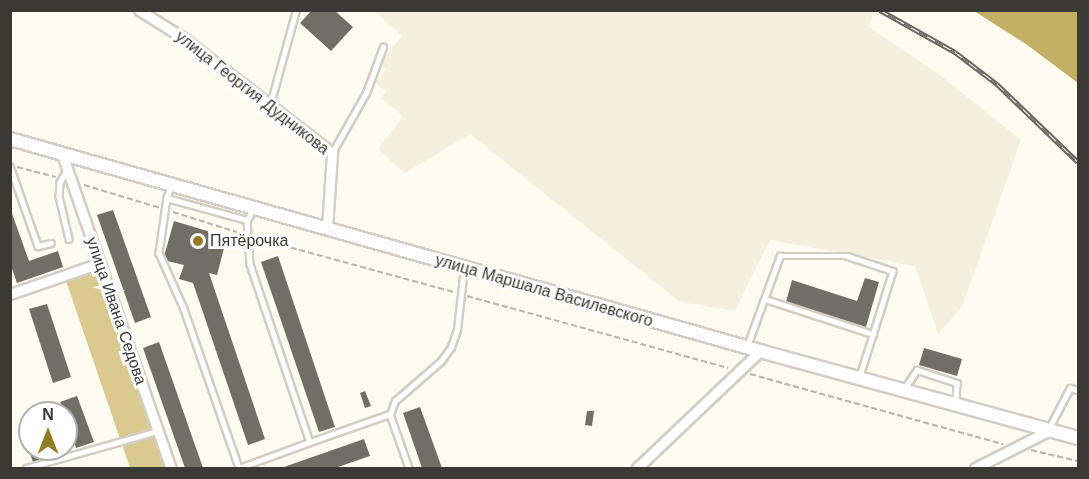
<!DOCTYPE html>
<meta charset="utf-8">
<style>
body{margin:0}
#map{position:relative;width:1089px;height:479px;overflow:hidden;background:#fefbf1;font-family:Arial,sans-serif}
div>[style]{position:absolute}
.built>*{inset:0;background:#f5f0de}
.green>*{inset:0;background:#dbca90}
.water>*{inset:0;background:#c3ae66}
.building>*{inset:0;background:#716e66}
.path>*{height:1.5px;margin-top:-0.75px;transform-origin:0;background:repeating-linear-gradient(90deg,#b7b5ad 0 6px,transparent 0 9px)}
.roads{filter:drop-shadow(2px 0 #d1cec5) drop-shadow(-2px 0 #d1cec5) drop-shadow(0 2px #d1cec5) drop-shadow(0 -2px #d1cec5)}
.service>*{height:4.5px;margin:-2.25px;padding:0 2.25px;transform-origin:2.25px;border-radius:2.25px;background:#fff}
.minor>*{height:9px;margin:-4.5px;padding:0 4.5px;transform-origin:4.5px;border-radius:4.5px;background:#fff}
.tertiary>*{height:12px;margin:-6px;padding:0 6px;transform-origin:6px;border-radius:6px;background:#fff}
.rail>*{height:5px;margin-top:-2.5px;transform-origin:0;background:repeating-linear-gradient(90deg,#fff 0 9px,#676561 0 18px);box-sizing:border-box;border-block:2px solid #676561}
.dots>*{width:16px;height:16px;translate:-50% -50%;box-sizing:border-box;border:3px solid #fff;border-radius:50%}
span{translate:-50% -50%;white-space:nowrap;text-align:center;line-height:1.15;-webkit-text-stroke:6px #fff;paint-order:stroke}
.street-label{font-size:16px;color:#3a3936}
.poi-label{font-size:16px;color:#3a3936}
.left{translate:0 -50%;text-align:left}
.frame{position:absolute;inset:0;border:12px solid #3a3936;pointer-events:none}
.north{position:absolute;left:18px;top:401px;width:60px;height:60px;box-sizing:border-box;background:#fff;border:2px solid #b0b0af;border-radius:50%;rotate:0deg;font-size:16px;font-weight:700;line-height:24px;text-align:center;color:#3a3936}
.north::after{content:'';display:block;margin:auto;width:21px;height:27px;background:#937c23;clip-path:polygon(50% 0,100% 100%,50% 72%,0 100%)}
</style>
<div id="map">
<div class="built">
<div style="clip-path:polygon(374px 11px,874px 11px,869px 27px,941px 76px,1021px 140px,962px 307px,938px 334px,915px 266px,770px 240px,735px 311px,680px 302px,470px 134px,407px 172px,404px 173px,378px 149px,403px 116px,381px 98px,387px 91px,375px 83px,386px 69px,379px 64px,402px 36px)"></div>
</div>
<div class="green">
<div style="clip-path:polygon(96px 269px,165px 468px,130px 468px,65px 278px)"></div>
</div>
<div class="water">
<div style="clip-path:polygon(974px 11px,1078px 11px,1078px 83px,1026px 44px)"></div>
</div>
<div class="building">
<div style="clip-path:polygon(312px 10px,334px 10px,353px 27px,331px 51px,300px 23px)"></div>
<div style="clip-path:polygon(10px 208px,29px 261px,58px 251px,63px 267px,17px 283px,10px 263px)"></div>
<div style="clip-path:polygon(113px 210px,151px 317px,135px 323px,97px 215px)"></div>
<div style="clip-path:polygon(174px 221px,227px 237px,217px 275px,209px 273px,265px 439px,248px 445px,193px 283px,179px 279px,184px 265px,163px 260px)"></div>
<div style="clip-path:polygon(278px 256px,335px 427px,319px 432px,261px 262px)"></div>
<div style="clip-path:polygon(865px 278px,879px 282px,866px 327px,786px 302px,792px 280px,857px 301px)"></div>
<div style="clip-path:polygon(47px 304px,71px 377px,53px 383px,29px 309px)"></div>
<div style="clip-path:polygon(159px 342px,203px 468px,185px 468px,143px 348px)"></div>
<div style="clip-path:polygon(924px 348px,962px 359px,957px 376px,919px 365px)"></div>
<div style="clip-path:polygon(365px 391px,371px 406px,365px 408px,360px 393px)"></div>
<div style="clip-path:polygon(77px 396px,94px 442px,76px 448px,66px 413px,60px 402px)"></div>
<div style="clip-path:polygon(420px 407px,442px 468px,422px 468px,403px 413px)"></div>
<div style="clip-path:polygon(587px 411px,594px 411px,592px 426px,585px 425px)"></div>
<div style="clip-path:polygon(364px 439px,370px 456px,335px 468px,281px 468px)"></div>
<div style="clip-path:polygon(30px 444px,30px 449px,57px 449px,58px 453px,33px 462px,27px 445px)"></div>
</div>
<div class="path">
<div style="left:17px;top:167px;width:40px;rotate:14.4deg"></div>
<div style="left:84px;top:185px;width:79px;rotate:16.8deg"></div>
<div style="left:173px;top:212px;width:70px;rotate:17.4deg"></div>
<div style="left:256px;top:238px;width:205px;rotate:15.3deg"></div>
<div style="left:467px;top:296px;width:271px;rotate:15.4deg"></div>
<div style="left:750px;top:374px;width:263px;rotate:15.5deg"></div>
<div style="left:1031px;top:450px;width:48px;rotate:13.2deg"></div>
</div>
<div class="roads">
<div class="service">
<div style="left:270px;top:105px;width:98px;rotate:-74.7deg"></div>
<div style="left:332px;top:153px;width:69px;rotate:-60.5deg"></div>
<div style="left:366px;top:93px;width:49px;rotate:-69.7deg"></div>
<div style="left:10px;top:166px;width:85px;rotate:70.7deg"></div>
<div style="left:38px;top:246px;width:13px;rotate:-13deg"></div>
<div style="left:66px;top:172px;width:13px;rotate:119deg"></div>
<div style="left:60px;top:183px;width:13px;rotate:94deg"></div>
<div style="left:59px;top:196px;width:44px;rotate:76.9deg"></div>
<div style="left:171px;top:186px;width:13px;rotate:108deg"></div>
<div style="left:167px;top:198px;width:83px;rotate:15.4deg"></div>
<div style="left:247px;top:220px;width:14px;rotate:-60deg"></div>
<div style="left:167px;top:198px;width:56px;rotate:98.3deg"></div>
<div style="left:159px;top:253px;width:61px;rotate:65.9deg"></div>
<div style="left:184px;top:309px;width:168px;rotate:70.9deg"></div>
<div style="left:239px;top:468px;width:76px;rotate:-20.1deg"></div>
<div style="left:247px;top:220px;width:44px;rotate:86.1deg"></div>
<div style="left:250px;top:264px;width:188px;rotate:71.4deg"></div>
<div style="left:310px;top:442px;width:85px;rotate:-19.3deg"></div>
<div style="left:390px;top:414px;width:57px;rotate:70.6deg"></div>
<div style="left:765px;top:299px;width:114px;rotate:18deg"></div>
<div style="left:747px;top:346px;width:96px;rotate:-69.9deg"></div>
<div style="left:780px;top:256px;width:67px"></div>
<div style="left:847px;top:256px;width:48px;rotate:18.1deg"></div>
<div style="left:893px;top:271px;width:110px;rotate:107.4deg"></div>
<div style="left:904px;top:389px;width:23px;rotate:-56deg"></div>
<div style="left:917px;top:370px;width:42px;rotate:18deg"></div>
<div style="left:957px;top:383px;width:19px;rotate:93deg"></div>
<div style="left:390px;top:414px;width:14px;rotate:-69deg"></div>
<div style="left:395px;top:401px;width:61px;rotate:-41deg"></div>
<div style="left:441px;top:361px;width:17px;rotate:-54deg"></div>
<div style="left:451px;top:347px;width:18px;rotate:-71deg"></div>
<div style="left:457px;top:330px;width:62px;rotate:-83.6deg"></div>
<div style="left:1049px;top:428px;width:45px;rotate:-62.3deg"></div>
<div style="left:1070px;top:388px;width:8px;rotate:14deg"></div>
<div style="left:26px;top:468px;width:137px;rotate:-15.7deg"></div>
</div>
<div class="minor">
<div style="left:139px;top:10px;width:51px;rotate:32.1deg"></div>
<div style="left:182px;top:37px;width:190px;rotate:37.7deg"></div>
<div style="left:332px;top:153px;width:76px;rotate:93.8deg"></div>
<div style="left:62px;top:154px;width:332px;rotate:70.9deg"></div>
<div style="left:10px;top:294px;width:89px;rotate:-19deg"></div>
<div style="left:637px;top:468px;width:170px;rotate:-43.6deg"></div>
<div style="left:975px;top:468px;width:82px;rotate:-26.9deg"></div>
</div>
<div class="tertiary">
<div style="left:10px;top:139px;width:779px;rotate:15.78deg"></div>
<div style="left:760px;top:351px;width:330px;rotate:15.3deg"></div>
</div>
</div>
<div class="rail">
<div style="left:880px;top:10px;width:86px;rotate:29.2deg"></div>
<div style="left:955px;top:52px;width:53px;rotate:37.3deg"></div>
<div style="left:997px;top:84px;width:112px;rotate:43.9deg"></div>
</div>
<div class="dots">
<div style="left:198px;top:241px;background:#937c23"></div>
</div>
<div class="street-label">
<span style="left:252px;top:93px;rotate:38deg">улица Георгия Дудникова</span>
<span style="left:544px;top:291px;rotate:16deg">улица Маршала Василевского</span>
<span style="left:116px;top:311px;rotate:71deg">улица Ивана Седова</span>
</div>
<div class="poi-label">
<span class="left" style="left:210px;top:241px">Пятёрочка</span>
</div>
<div class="frame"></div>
<div class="north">N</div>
</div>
